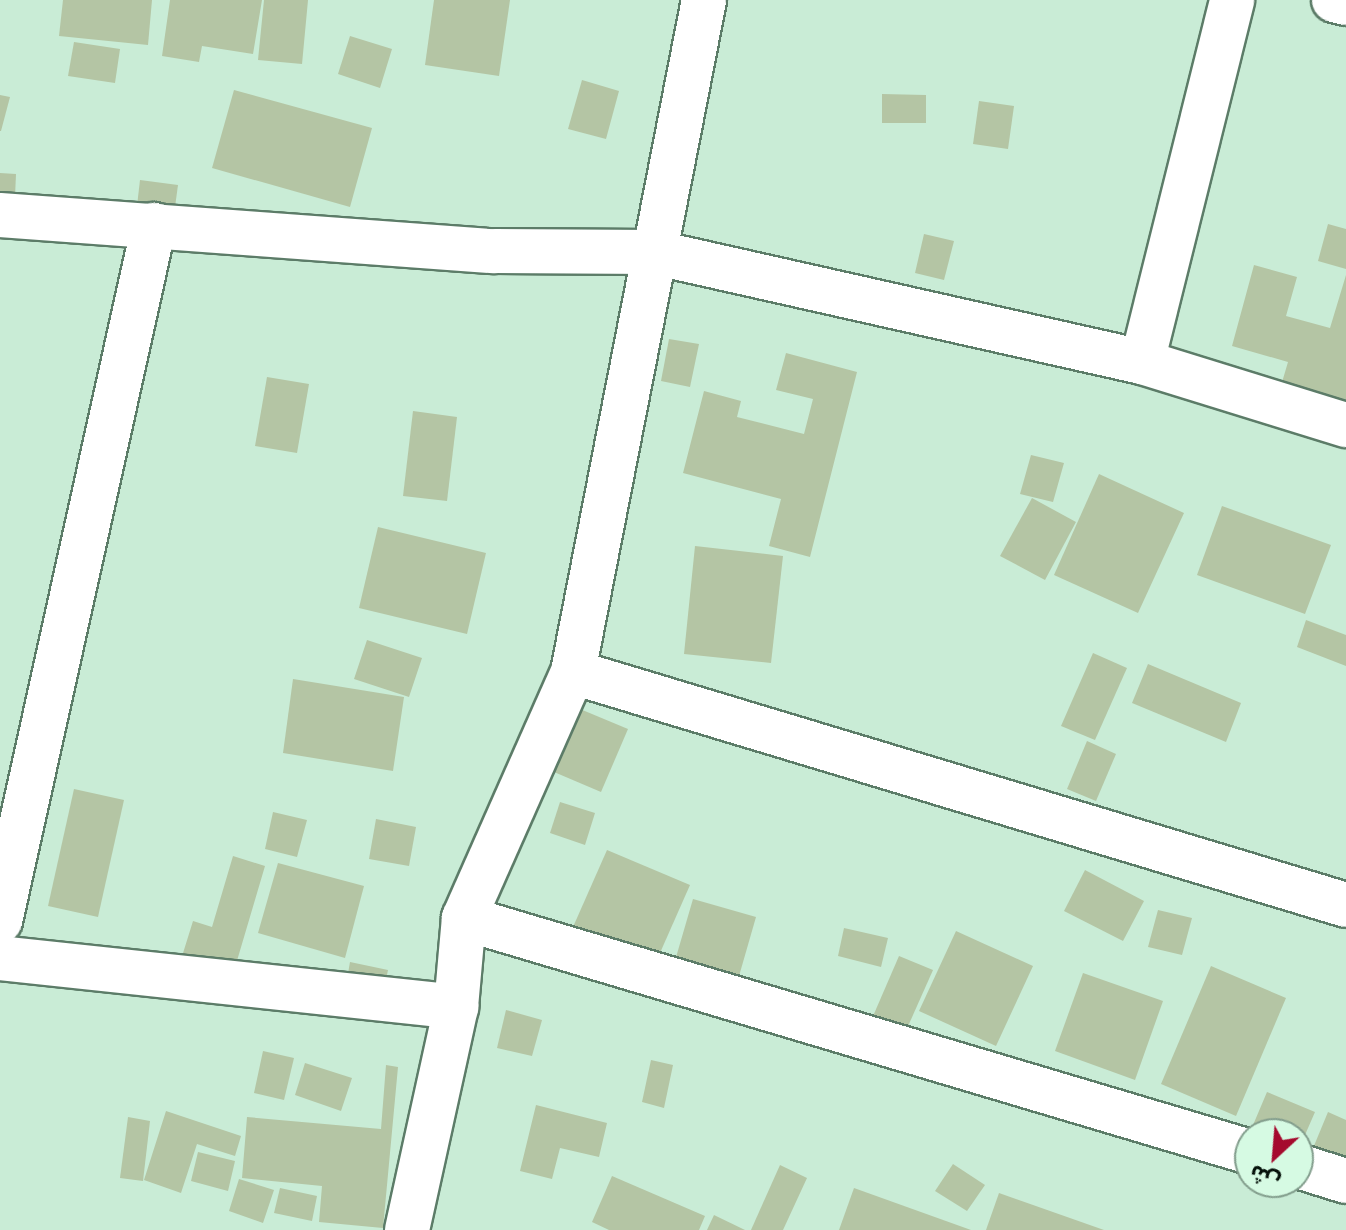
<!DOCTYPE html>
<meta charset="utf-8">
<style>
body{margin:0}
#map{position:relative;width:1346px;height:1230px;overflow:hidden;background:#c9ecd6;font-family:"Public Sans","Noto Sans Arabic",sans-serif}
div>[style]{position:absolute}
.building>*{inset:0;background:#b4c5a4}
.roads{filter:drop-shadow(2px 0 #5c7c68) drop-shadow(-2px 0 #5c7c68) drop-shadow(0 2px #5c7c68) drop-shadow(0 -2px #5c7c68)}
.minor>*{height:44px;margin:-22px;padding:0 22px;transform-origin:22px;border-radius:22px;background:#fff}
span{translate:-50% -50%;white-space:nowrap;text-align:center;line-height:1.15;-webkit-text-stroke:6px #d6fae3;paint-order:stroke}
.north{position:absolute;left:1234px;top:1118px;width:80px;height:80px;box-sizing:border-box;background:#d6fae3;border:2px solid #829d8c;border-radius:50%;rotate:206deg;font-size:22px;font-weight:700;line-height:32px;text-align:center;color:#05110a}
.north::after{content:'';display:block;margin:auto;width:28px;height:36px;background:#a50a2e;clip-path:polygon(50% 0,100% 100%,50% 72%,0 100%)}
</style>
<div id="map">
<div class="building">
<div style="clip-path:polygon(63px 0,152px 0,148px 45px,59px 36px)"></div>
<div style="clip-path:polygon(170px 0,262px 0,253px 54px,202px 46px,199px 62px,162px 56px)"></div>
<div style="clip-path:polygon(264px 0,308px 0,302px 64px,258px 60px)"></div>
<div style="clip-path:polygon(434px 0,510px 0,499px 76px,425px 65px)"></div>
<div style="clip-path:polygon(350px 36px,392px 49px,380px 88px,338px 74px)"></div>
<div style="clip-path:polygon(74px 42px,120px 49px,115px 83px,68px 76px)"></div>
<div style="clip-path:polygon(582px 80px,619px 91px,606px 139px,568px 129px)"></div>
<div style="clip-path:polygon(234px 90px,372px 128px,350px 207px,212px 168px)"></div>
<div style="clip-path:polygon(882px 94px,926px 95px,926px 123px,882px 123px)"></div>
<div style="clip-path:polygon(0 95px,10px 97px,1px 131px,0 131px)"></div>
<div style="clip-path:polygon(979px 101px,1014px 106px,1008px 149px,973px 144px)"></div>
<div style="clip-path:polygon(0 173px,16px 174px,14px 220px,0 220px)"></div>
<div style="clip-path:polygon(140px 180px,178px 185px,172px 229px,135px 223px)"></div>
<div style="clip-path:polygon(1328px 224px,1346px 229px,1346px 269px,1318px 261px)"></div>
<div style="clip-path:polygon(924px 234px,954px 241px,944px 280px,915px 273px)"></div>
<div style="clip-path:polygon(1254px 265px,1297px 277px,1286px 316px,1330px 328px,1346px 275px,1346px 407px,1280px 389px,1288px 362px,1232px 346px)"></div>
<div style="clip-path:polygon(669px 339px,699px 344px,690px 387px,661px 381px)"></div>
<div style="clip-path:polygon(786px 353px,857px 372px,810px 557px,769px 546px,781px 499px,683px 473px,704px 391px,741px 401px,737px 417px,804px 434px,813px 399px,776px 390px)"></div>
<div style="clip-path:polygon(267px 377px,309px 384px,297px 453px,255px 446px)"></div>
<div style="clip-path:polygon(413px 411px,457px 417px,447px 501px,403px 496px)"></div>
<div style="clip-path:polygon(1031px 455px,1064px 463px,1053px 502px,1020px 494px)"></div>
<div style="clip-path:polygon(1099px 474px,1184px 513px,1138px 613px,1054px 575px)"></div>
<div style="clip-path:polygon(1032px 498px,1076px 522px,1045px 580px,1000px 556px)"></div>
<div style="clip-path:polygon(1222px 506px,1331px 545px,1305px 614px,1197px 575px)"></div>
<div style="clip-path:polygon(378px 527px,486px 553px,467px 634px,359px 608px)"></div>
<div style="clip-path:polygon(695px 546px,783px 556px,771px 663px,684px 654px)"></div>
<div style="clip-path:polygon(1306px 620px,1346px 635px,1346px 666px,1297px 647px)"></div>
<div style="clip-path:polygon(367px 640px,422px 658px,409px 697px,354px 679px)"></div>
<div style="clip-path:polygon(1093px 653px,1127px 668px,1095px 740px,1061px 726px)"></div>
<div style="clip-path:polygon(1148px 664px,1241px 703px,1226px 742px,1132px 703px)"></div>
<div style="clip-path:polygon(293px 679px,404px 697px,393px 771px,283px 753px)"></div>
<div style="clip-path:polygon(580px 709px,628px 729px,601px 792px,554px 772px)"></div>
<div style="clip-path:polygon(1087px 741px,1116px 754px,1096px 801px,1067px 789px)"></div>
<div style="clip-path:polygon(74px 789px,124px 800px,98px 917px,48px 906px)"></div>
<div style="clip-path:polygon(560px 802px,595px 813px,585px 845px,550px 833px)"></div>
<div style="clip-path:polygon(273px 812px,307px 820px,297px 857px,265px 849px)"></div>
<div style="clip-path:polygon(376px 819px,416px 827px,409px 866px,369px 859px)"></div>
<div style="clip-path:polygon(607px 850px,690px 885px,656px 962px,573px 927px)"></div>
<div style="clip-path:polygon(233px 856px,265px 866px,231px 981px,179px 966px,193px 921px,212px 927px)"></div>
<div style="clip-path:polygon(278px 863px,364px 886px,345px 958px,258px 933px)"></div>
<div style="clip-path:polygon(1085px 870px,1144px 901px,1123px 941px,1064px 911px)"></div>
<div style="clip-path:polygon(693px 899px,756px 917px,735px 990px,672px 971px)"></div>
<div style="clip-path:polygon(1158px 910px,1192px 918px,1182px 955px,1148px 947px)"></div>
<div style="clip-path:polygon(844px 928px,888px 938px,881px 967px,838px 956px)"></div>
<div style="clip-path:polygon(956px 931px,1033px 966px,996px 1046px,919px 1011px)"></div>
<div style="clip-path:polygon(899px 956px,933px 970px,897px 1051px,864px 1037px)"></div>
<div style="clip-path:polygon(350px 962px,388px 970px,382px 999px,345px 991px)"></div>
<div style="clip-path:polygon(1211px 966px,1286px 998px,1236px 1116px,1161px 1084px)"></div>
<div style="clip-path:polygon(1083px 973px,1163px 1001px,1135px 1080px,1055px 1051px)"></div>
<div style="clip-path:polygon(506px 1010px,542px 1020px,532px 1056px,497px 1048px)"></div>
<div style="clip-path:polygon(263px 1051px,294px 1058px,284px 1100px,254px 1093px)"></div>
<div style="clip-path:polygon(651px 1060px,673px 1065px,664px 1108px,642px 1102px)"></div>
<div style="clip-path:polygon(305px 1063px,352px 1078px,341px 1111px,295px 1095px)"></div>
<div style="clip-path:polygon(386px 1065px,398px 1067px,383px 1228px,319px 1222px,322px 1186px,242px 1178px,247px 1117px,381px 1129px)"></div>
<div style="clip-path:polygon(1267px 1092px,1315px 1112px,1298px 1151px,1298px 1134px,1250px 1134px,1245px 1144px)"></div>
<div style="clip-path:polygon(536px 1105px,607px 1123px,599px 1157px,560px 1148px,552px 1179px,520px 1171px)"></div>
<div style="clip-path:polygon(166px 1111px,241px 1136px,235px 1156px,197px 1144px,181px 1193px,144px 1180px)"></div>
<div style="clip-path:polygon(1328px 1112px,1346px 1120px,1346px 1167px,1311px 1153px)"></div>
<div style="clip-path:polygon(128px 1117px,150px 1121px,143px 1181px,120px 1178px)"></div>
<div style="clip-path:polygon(198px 1152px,235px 1161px,228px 1191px,191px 1181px)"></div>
<div style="clip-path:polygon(953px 1164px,985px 1185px,967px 1211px,935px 1191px)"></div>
<div style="clip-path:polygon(780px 1165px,807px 1178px,783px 1230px,751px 1230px)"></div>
<div style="clip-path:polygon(612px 1176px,705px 1216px,699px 1230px,609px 1230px,592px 1222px)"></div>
<div style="clip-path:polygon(239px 1179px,274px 1190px,263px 1223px,229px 1211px)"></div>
<div style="clip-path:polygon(280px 1188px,317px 1196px,312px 1221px,274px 1213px)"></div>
<div style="clip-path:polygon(854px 1188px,971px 1230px,839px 1230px)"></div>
<div style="clip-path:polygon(999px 1193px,1104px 1230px,986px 1230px)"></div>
<div style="clip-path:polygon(714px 1215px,745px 1230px,707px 1230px)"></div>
</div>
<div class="roads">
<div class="minor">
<div style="left:1334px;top:0;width:12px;rotate:14deg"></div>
<div style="left:0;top:215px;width:496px;rotate:4.2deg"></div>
<div style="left:495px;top:251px;width:158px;rotate:0.4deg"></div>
<div style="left:653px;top:252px;width:501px;rotate:12.68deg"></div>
<div style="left:1142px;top:362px;width:214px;rotate:17.2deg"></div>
<div style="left:1142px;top:362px;width:373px;rotate:-76deg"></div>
<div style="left:573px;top:672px;width:807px;rotate:16.77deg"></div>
<div style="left:464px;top:918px;width:820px;rotate:16.58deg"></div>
<div style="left:0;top:921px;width:713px;rotate:-77.52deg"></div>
<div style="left:0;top:958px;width:459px;rotate:6.1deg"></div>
<div style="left:1298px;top:1166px;width:50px;rotate:17.4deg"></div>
<div style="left:407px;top:1230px;width:228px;rotate:-77.6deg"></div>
<div style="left:456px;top:1007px;width:89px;rotate:-84.9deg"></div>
<div style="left:464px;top:918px;width:269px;rotate:-66.1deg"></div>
<div style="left:573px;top:672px;width:685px;rotate:-78.97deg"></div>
</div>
</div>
<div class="north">ش</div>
</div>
